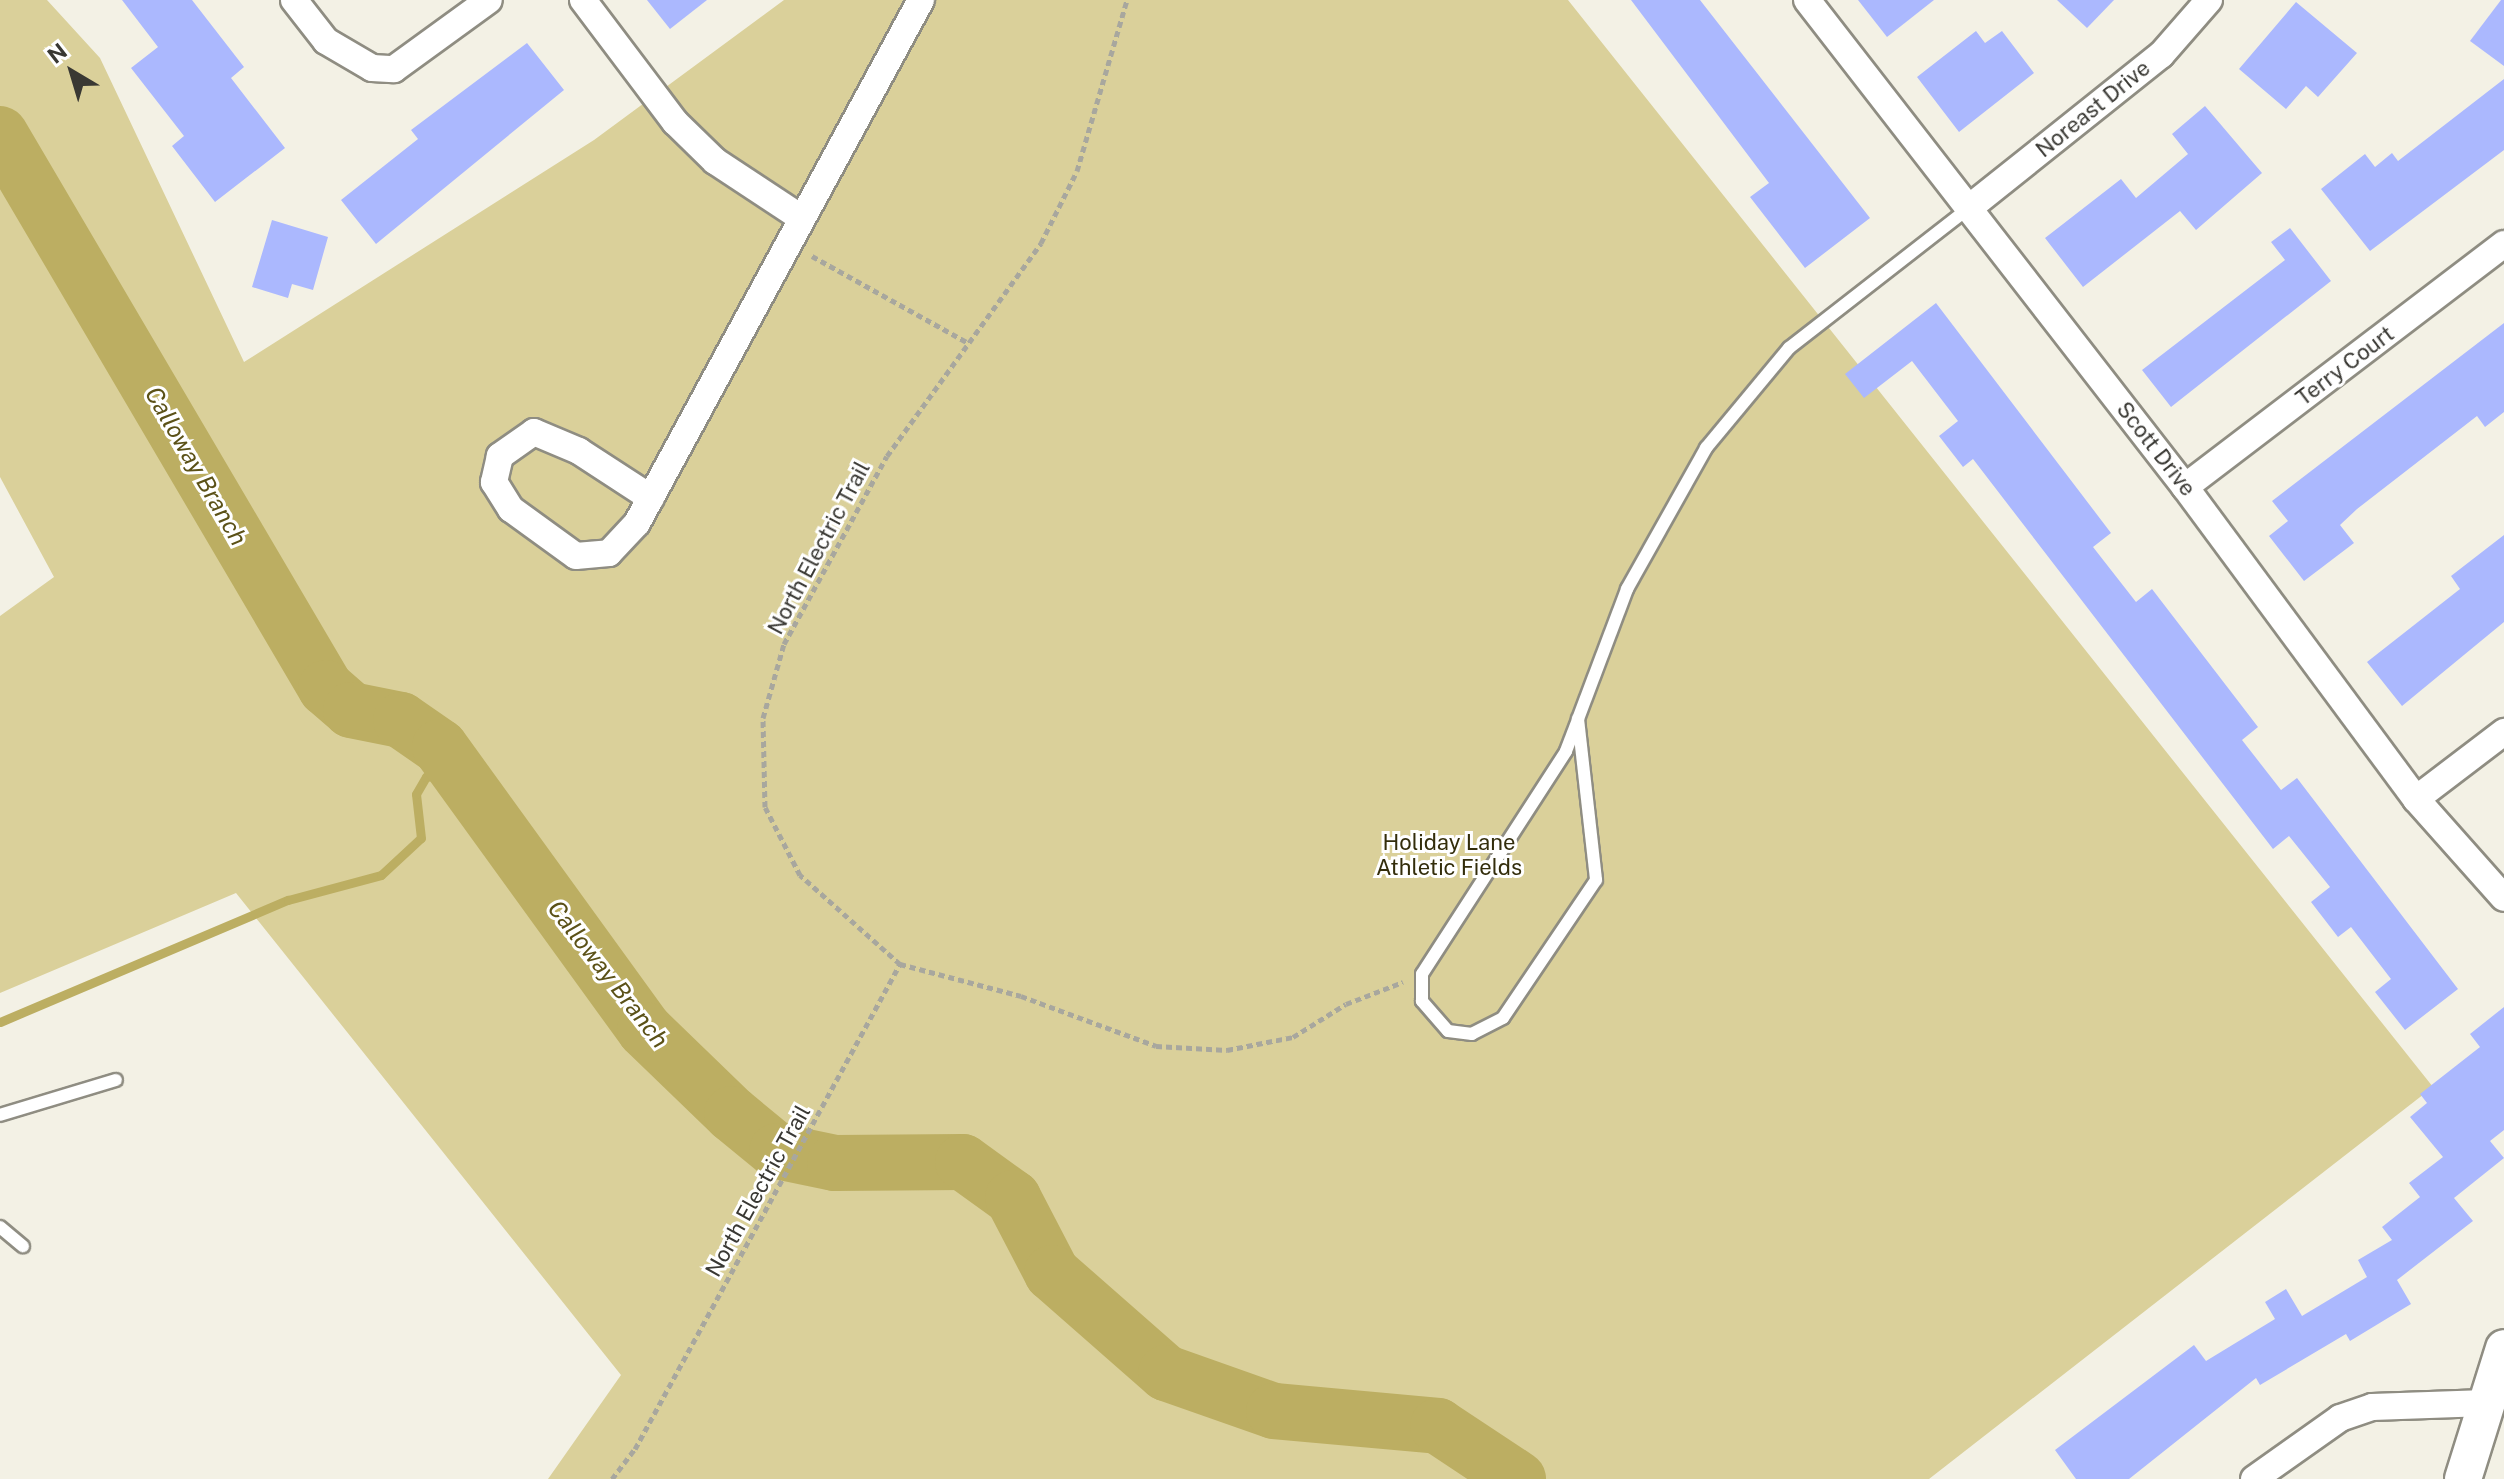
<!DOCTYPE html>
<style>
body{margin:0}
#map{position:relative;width:2504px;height:1479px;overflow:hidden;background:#f3f1e5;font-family:"Public Sans",sans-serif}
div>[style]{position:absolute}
.green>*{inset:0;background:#dad09a}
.stream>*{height:9px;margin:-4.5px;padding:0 4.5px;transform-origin:4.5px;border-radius:4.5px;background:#bcae62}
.river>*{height:56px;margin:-28px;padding:0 28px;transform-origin:28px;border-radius:28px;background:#bcae62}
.building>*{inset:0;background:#abb8fe}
.path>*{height:5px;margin-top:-2.5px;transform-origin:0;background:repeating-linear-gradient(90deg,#a8a79e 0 6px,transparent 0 10px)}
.roads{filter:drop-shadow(2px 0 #8f8d82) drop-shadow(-2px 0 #8f8d82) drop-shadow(0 2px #8f8d82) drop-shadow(0 -2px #8f8d82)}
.lane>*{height:12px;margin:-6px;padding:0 6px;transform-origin:6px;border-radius:6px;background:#fff}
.street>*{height:26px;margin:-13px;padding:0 13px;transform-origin:13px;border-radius:13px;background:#fff}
.secondary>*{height:36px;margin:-18px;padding:0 18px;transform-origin:18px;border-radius:18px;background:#fff}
span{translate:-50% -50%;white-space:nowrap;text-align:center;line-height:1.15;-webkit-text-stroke:6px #fff;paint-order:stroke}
.street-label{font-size:22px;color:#393833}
.park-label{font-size:22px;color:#332d0b}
.water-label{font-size:24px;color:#5b5117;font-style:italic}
.north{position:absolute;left:32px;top:32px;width:80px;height:80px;-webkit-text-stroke:6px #fff;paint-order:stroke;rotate:322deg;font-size:22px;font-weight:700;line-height:32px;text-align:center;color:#393833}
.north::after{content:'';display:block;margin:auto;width:28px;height:36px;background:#393833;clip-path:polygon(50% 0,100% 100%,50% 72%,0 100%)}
</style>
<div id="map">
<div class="green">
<div style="clip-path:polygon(0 0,47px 0,100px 58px,244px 362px,594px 140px,784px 0,1568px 0,2433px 1087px,1929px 1479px,548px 1479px,621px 1375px,236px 893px,0 993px,0 616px,54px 577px,0 477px)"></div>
</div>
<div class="stream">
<div style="left:0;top:1022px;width:313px;rotate:-23deg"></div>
<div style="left:288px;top:900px;width:96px;rotate:-15deg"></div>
<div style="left:381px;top:875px;width:54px;rotate:-42.8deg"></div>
<div style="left:421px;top:838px;width:44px;rotate:-96.5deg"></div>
<div style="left:416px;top:794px;width:20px;rotate:-60deg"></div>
<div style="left:426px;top:777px;width:32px;rotate:-11deg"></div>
</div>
<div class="river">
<div style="left:0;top:134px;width:643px;rotate:59.53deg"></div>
<div style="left:326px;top:688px;width:33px;rotate:41deg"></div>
<div style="left:351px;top:710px;width:51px;rotate:11.3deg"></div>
<div style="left:401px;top:720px;width:47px;rotate:34.7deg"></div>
<div style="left:440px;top:747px;width:349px;rotate:54.1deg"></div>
<div style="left:645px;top:1030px;width:121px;rotate:44deg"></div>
<div style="left:732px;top:1114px;width:58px;rotate:39.4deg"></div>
<div style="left:777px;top:1151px;width:59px;rotate:11.7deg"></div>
<div style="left:835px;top:1163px;width:128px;rotate:-0.4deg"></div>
<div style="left:963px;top:1162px;width:62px;rotate:35.8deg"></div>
<div style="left:1013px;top:1198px;width:85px;rotate:62.5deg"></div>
<div style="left:1052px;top:1273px;width:152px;rotate:41.3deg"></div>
<div style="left:1166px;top:1373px;width:114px;rotate:19.4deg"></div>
<div style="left:1274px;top:1411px;width:165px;rotate:5.2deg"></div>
<div style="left:1438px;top:1426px;width:96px;rotate:33.5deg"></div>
</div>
<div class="building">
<div style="clip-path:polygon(122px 0,192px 0,244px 67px,231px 78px,285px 148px,215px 202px,172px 146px,184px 136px,131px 68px,158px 47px)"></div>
<div style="clip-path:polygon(647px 0,707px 0,670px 29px)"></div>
<div style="clip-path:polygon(1631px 0,1700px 0,1870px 218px,1805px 268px,1750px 197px,1769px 183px)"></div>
<div style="clip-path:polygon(1858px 0,1934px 0,1887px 37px)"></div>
<div style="clip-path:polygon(2057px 0,2114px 0,2087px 28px)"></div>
<div style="clip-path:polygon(2501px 0,2504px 0,2504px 66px,2470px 41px)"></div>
<div style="clip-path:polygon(2296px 2px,2357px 53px,2318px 97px,2306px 86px,2286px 109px,2239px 69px)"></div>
<div style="clip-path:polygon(1976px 31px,1985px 43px,2002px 31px,2034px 73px,1959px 132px,1917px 77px)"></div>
<div style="clip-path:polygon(527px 43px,564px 90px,376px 244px,341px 200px,418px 139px,411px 130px)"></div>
<div style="clip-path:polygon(2504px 79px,2504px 150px,2370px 251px,2321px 189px,2365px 154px,2375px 167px,2392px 153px,2398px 161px)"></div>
<div style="clip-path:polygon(2205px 106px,2262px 173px,2196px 230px,2180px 211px,2083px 287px,2045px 238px,2121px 179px,2136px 198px,2188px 154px,2172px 134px)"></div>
<div style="clip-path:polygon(272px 220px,328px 237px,313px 290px,292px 284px,288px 298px,252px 287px)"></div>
<div style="clip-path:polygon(2290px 228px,2331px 281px,2171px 407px,2142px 370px,2285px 260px,2271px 242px)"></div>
<div style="clip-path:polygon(1936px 303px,2111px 533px,2093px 547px,2136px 602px,2152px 589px,2258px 727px,2242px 740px,2281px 790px,2297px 778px,2458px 989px,2405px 1030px,2375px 992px,2391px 979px,2351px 927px,2338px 937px,2311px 902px,2330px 887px,2289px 836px,2273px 849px,1973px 459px,1963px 467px,1939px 436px,1958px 421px,1912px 361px,1864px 398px,1845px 374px)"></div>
<div style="clip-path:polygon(2504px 323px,2504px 412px,2485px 427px,2477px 416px,2357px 509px,2340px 525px,2354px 543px,2304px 581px,2269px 536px,2288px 521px,2272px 501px)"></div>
<div style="clip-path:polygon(2504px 535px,2504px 622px,2402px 706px,2367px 662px,2460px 589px,2451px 576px)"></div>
<div style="clip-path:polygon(2504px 1007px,2504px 1130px,2490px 1141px,2504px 1158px,2454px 1198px,2473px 1221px,2397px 1280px,2411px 1304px,2350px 1341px,2346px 1334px,2260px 1385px,2256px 1378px,2129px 1479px,2076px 1479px,2055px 1450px,2194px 1345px,2206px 1361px,2275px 1319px,2265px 1302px,2286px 1289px,2302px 1316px,2367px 1277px,2358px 1260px,2392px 1240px,2382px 1227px,2420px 1197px,2409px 1183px,2443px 1157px,2410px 1117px,2427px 1103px,2420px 1094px,2480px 1047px,2470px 1034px)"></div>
</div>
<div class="path">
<div style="left:812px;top:256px;width:179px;rotate:29.1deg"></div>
<div style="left:900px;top:964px;width:125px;rotate:14.8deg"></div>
<div style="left:1021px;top:996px;width:144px;rotate:20.3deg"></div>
<div style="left:1156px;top:1046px;width:71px;rotate:3.2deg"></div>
<div style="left:1227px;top:1050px;width:67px;rotate:-11.1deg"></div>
<div style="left:1293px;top:1037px;width:62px;rotate:-31.9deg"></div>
<div style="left:1346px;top:1004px;width:61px;rotate:-21.1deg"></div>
<div style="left:612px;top:1479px;width:38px;rotate:-53deg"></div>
<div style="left:635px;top:1449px;width:553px;rotate:-61.35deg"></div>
<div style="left:900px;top:964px;width:134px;rotate:-138.3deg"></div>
<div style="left:800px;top:875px;width:76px;rotate:-117.2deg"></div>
<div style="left:765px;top:807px;width:89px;rotate:-91.3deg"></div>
<div style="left:763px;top:718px;width:77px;rotate:-74.2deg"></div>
<div style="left:784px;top:644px;width:214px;rotate:-61.3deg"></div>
<div style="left:887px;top:456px;width:263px;rotate:-54.1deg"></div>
<div style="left:1041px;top:243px;width:80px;rotate:-63.4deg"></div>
<div style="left:1077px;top:171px;width:178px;rotate:-73.7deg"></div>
</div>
<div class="roads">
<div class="lane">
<div style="left:1578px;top:719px;width:162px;rotate:83.6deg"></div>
<div style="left:1596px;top:880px;width:166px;rotate:124deg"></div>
<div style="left:1503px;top:1018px;width:35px;rotate:153deg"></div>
<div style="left:1472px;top:1034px;width:24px;rotate:-173deg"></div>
<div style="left:1448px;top:1031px;width:40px;rotate:-131deg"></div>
<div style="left:1422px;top:1001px;width:27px;rotate:-90deg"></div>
<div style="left:1422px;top:974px;width:265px;rotate:-57.1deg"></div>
<div style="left:1566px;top:751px;width:34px;rotate:-69deg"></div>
<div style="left:1578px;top:719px;width:139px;rotate:-69.3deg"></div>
<div style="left:1627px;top:589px;width:162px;rotate:-60.7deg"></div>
<div style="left:1706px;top:448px;width:130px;rotate:-50.3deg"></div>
<div style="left:1789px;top:348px;width:228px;rotate:-37.9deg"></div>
<div style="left:0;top:1115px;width:121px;rotate:-16.8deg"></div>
<div style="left:0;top:1227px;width:30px;rotate:40deg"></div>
</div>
<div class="street">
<div style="left:294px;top:0;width:52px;rotate:52deg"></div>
<div style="left:326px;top:41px;width:53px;rotate:30.4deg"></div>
<div style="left:372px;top:68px;width:22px;rotate:3deg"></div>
<div style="left:394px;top:69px;width:117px;rotate:-36deg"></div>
<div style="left:583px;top:0;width:153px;rotate:53deg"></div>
<div style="left:675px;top:122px;width:56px;rotate:44.3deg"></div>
<div style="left:715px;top:161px;width:102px;rotate:33.4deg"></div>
<div style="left:1807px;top:0;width:616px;rotate:52.18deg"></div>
<div style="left:2185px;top:487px;width:388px;rotate:53.5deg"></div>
<div style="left:2416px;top:799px;width:132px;rotate:48.4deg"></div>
<div style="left:1969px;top:208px;width:246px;rotate:-38.6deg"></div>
<div style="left:2161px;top:55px;width:73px;rotate:-48.9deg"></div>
<div style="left:2185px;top:487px;width:401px;rotate:-37.3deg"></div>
<div style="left:651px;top:498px;width:86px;rotate:-146.9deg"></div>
<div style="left:579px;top:451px;width:49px;rotate:-157.1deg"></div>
<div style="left:534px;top:432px;width:42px;rotate:144.8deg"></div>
<div style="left:500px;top:456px;width:27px;rotate:103deg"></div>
<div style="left:494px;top:482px;width:32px;rotate:58deg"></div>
<div style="left:511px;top:509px;width:80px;rotate:35.9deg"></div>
<div style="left:576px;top:556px;width:33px;rotate:-5deg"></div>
<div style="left:609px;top:553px;width:41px;rotate:-47deg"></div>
<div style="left:637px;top:523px;width:595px;rotate:-61.5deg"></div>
<div style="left:2416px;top:799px;width:111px;rotate:-37.3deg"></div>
<div style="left:2254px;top:1479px;width:105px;rotate:-35.3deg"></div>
<div style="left:2340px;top:1418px;width:34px;rotate:-19deg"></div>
<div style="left:2372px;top:1407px;width:114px;rotate:-2deg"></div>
</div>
<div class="secondary">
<div style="left:2463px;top:1479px;width:137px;rotate:-72.6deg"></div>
</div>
</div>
<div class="street-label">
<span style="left:2093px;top:109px;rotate:-39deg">Noreast Drive</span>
<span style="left:2345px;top:366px;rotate:-37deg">Terry Court</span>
<span style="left:2156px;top:449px;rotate:52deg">Scott Drive</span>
<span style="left:819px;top:548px;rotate:-62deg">North Electric Trail</span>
<span style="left:758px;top:1191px;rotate:-61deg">North Electric Trail</span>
</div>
<div class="park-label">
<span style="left:1449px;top:855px">Holiday Lane<br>Athletic Fields</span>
</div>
<div class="water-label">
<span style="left:196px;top:466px;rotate:60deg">Calloway Branch</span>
<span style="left:608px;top:974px;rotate:52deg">Calloway Branch</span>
</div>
<div class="north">N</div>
</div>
